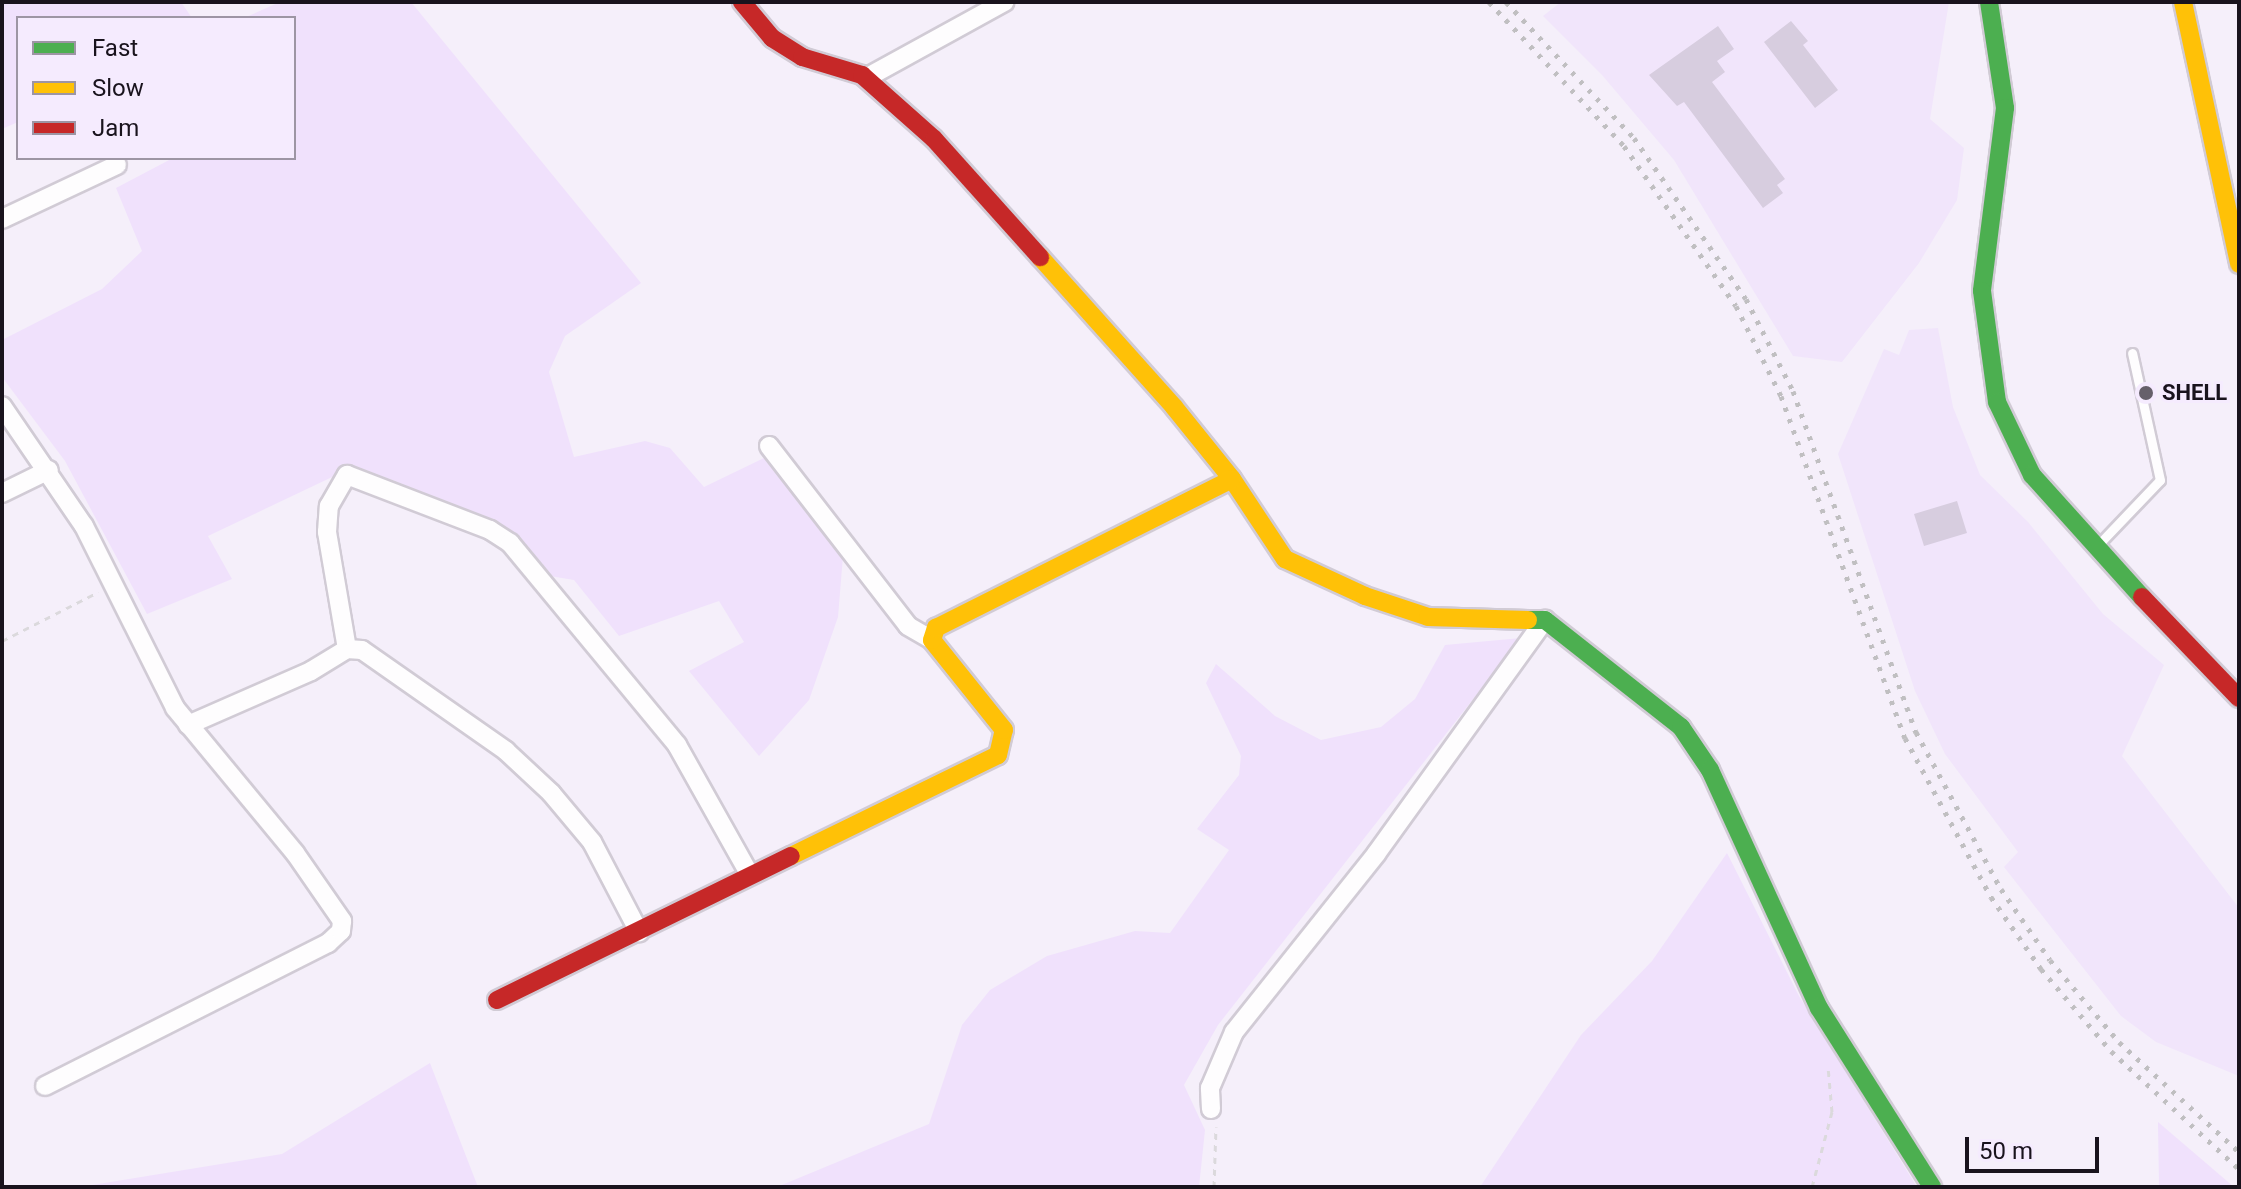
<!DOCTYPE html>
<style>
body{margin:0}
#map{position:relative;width:2241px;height:1189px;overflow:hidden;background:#f5effa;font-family:Roboto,sans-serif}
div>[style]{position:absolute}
.built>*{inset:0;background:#f1e5fb}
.green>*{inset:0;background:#f0e1fc}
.building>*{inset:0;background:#d7cddf}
.path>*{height:3px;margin-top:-1.5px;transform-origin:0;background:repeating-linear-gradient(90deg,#dbd9dc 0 6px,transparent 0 12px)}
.roads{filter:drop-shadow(2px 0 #d1cbd5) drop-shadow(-2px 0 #d1cbd5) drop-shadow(0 2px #d1cbd5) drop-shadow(0 -2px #d1cbd5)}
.lane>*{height:9px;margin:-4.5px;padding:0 4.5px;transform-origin:4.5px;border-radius:4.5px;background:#fefdfe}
.street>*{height:18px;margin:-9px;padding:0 9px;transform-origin:9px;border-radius:9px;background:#fefdfe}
.fast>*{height:18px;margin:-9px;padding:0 9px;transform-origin:9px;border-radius:9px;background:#4caf50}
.slow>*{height:18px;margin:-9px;padding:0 9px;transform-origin:9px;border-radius:9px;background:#ffc107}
.jam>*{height:18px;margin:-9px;padding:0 9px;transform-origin:9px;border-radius:9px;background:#c62828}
.rail>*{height:5px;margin-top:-2.5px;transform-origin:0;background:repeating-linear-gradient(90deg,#c0bfc1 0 4px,transparent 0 12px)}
.dots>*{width:22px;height:22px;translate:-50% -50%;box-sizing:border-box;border:4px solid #f5ebfe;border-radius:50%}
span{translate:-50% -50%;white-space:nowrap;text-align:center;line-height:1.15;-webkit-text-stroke:6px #f5ebfe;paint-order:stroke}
.poi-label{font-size:22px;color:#19131d;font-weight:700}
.left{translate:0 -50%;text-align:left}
.frame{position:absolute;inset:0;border:4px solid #19131d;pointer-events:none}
.legend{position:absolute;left:16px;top:16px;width:280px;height:144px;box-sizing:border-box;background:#f5ebfe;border:2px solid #9d95a4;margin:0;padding:10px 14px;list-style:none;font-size:24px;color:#19131d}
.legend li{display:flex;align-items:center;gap:16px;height:40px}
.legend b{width:40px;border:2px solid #9d95a4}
.scale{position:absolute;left:1965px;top:1137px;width:134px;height:36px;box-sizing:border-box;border:4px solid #19131d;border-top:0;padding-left:10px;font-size:24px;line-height:28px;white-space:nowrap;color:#19131d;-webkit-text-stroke:6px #f5ebfe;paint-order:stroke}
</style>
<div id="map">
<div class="built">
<div style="clip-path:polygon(1561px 2px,1949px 2px,1930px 119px,1964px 148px,1957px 200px,1919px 263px,1842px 362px,1793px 356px,1674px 160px,1602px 75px,1543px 16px)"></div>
<div style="clip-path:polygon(1938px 328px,1953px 407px,1980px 475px,2028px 522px,2103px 614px,2164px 665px,2122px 756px,2239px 908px,2239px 1076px,2156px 1042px,2121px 1016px,2004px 867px,2018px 852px,1945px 754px,1915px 691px,1838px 454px,1884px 349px,1899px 355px,1909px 330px)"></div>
</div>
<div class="green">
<div style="clip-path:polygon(2px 2px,181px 2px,192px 18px,18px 18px,18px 122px,2px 129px)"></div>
<div style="clip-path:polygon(280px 2px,411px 2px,641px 283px,565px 336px,549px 372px,574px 457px,645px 441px,670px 448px,704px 487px,768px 456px,843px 556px,838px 617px,809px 700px,759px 756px,689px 671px,744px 642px,719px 601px,619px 636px,574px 580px,550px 576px,497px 526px,349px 469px,208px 536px,232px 579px,147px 614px,65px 461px,2px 377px,2px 340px,102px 289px,142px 251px,116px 188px,173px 158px,294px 158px,294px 18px,244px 18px)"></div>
<div style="clip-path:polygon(1521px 638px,1218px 1025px,1184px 1085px,1205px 1130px,1199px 1187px,777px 1187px,929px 1124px,962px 1025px,990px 990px,1047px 956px,1135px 931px,1170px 933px,1229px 850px,1197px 829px,1239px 775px,1241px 756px,1206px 683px,1216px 664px,1275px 716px,1321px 740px,1381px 727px,1415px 699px,1445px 645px)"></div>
<div style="clip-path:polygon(1727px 853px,1799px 996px,1917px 1187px,1480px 1187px,1581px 1035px,1652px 961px)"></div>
<div style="clip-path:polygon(430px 1063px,478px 1187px,80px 1187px,282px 1154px)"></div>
<div style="clip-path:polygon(2158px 1122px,2234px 1187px,2159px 1187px)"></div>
</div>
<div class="building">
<div style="clip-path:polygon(1791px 21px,1808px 41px,1803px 45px,1838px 90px,1815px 108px,1764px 42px)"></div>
<div style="clip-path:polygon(1718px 26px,1734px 49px,1717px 61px,1725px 72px,1712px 82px,1785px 179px,1777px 185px,1783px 193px,1763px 208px,1684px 102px,1677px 106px,1649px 75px)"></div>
<div style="clip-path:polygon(1957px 501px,1967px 533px,1924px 546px,1914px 514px)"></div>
</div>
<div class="path">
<div style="left:2px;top:641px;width:108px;rotate:-27deg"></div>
<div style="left:1214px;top:1187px;width:60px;rotate:-88.1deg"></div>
<div style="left:1812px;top:1187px;width:78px;rotate:-75.1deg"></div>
<div style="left:1832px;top:1112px;width:46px;rotate:-95deg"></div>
</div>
<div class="roads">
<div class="lane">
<div style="left:2097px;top:546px;width:91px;rotate:-46.3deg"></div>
<div style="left:2160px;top:480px;width:130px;rotate:-102.4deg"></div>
</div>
<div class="street">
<div style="left:866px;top:78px;width:158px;rotate:-28.8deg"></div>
<div style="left:2px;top:219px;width:127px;rotate:-25.2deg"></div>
<div style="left:2px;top:406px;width:145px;rotate:55.7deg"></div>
<div style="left:84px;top:526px;width:203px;rotate:63.4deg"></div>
<div style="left:175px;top:708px;width:188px;rotate:50.4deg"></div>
<div style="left:295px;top:853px;width:83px;rotate:55.3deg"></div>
<div style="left:342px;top:921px;width:10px;rotate:96deg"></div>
<div style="left:341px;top:931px;width:18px;rotate:137deg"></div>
<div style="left:328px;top:943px;width:317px;rotate:153.2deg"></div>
<div style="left:769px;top:446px;width:227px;rotate:52.3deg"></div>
<div style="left:908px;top:626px;width:28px;rotate:30deg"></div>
<div style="left:2px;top:493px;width:52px;rotate:-26.1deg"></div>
<div style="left:347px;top:649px;width:119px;rotate:-99.7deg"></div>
<div style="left:327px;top:532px;width:26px;rotate:-86deg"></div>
<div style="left:329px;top:506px;width:36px;rotate:-60deg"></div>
<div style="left:347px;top:475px;width:153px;rotate:21deg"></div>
<div style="left:490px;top:530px;width:24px;rotate:33deg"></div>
<div style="left:510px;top:543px;width:262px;rotate:50.4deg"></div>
<div style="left:677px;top:745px;width:149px;rotate:60.7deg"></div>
<div style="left:188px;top:725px;width:134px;rotate:-23.7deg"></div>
<div style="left:311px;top:671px;width:42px;rotate:-31.4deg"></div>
<div style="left:347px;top:649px;width:15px;rotate:4deg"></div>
<div style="left:362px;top:650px;width:176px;rotate:35deg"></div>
<div style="left:506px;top:751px;width:62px;rotate:43deg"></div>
<div style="left:551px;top:793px;width:64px;rotate:50.1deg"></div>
<div style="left:592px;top:842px;width:102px;rotate:62.4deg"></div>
<div style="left:1211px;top:1109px;width:21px;rotate:-93deg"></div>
<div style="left:1210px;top:1088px;width:61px;rotate:-66.8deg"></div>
<div style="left:1234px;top:1032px;width:228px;rotate:-51.4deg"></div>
<div style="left:1376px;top:854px;width:289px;rotate:-54.2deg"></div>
</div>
<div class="fast">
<div style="left:1989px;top:2px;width:107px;rotate:81.4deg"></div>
<div style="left:2005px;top:108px;width:184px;rotate:97.2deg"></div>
<div style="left:1982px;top:291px;width:112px;rotate:82.3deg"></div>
<div style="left:1997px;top:402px;width:81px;rotate:64.4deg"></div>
<div style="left:2032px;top:475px;width:164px;rotate:48deg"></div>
<div style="left:1528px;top:620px;width:17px"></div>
<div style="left:1545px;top:620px;width:173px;rotate:38.2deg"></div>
<div style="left:1681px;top:727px;width:52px;rotate:56deg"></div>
<div style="left:1710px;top:770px;width:262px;rotate:65.4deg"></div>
<div style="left:1819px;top:1008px;width:212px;rotate:57.7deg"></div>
</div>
<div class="slow">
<div style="left:2183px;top:2px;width:268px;rotate:77.9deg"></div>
<div style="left:1040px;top:257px;width:201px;rotate:48.2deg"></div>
<div style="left:1174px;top:407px;width:92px;rotate:51.1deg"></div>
<div style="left:1232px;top:479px;width:96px;rotate:56.5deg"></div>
<div style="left:1285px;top:559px;width:88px;rotate:24.8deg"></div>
<div style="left:1365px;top:596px;width:66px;rotate:18.4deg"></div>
<div style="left:1428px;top:617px;width:100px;rotate:1.7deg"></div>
<div style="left:791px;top:856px;width:230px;rotate:-26deg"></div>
<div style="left:998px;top:755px;width:26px;rotate:-77deg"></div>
<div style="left:1004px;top:730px;width:115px;rotate:-128.7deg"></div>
<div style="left:932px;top:640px;width:13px;rotate:-72deg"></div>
<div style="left:936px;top:628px;width:331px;rotate:-26.7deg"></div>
</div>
<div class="jam">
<div style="left:742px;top:2px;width:47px;rotate:50.2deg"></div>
<div style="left:772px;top:38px;width:36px;rotate:32deg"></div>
<div style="left:802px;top:57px;width:63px;rotate:16.7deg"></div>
<div style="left:862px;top:75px;width:96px;rotate:41.6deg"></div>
<div style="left:934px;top:139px;width:159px;rotate:48.1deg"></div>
<div style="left:2142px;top:597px;width:140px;rotate:46.2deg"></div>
<div style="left:497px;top:1000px;width:327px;rotate:-26.1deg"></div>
</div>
</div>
<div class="rail">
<div style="left:1489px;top:2px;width:197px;rotate:46.8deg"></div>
<div style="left:1624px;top:146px;width:195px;rotate:55deg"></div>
<div style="left:1736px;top:306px;width:101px;rotate:63.4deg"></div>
<div style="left:1781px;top:396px;width:364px;rotate:70.1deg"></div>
<div style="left:1905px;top:738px;width:181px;rotate:61.6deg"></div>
<div style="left:1991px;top:897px;width:88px;rotate:55.2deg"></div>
<div style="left:2041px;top:969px;width:108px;rotate:49.5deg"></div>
<div style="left:2111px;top:1051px;width:174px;rotate:42.7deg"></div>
<div style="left:1506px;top:2px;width:187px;rotate:46.7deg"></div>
<div style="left:1634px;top:138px;width:196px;rotate:55.2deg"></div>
<div style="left:1746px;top:299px;width:103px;rotate:62.9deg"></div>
<div style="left:1793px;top:391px;width:363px;rotate:70.2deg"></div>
<div style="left:1916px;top:732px;width:179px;rotate:61.6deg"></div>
<div style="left:2001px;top:889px;width:86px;rotate:55.4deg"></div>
<div style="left:2050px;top:960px;width:107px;rotate:49.9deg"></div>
<div style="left:2119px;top:1042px;width:163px;rotate:42.5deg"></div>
</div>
<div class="dots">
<div style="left:2146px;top:393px;background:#66606a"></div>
</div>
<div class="poi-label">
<span class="left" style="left:2162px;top:393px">SHELL</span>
</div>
<div class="frame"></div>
<ul class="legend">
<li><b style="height:10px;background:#4caf50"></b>Fast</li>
<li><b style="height:10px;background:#ffc107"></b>Slow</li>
<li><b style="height:10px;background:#c62828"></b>Jam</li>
</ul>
<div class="scale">50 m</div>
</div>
